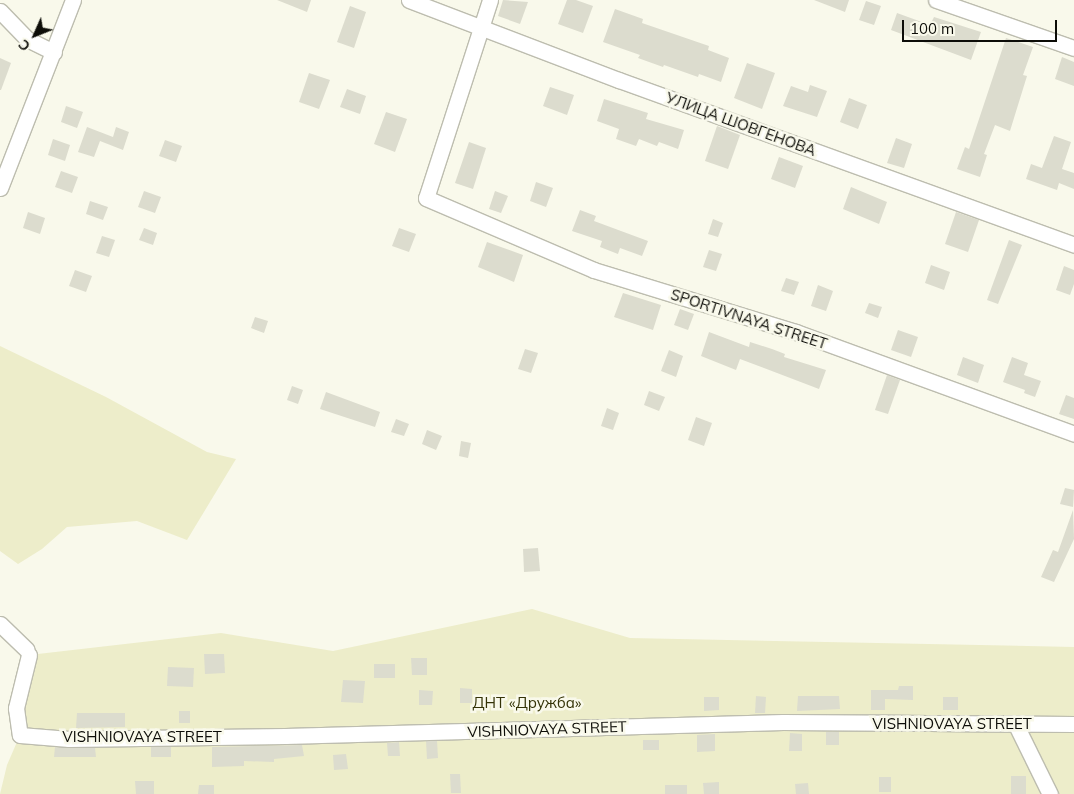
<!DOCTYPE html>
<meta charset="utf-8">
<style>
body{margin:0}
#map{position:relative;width:1074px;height:794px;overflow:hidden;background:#f9f9eb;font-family:Mulish,sans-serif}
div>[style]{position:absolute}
.green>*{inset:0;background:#ededca}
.building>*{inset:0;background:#dcdcce}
.roads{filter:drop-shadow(1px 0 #bdbdaf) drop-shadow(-1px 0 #bdbdaf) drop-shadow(0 1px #bdbdaf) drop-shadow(0 -1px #bdbdaf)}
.minor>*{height:15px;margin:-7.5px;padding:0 7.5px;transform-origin:7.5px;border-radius:7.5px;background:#fff}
span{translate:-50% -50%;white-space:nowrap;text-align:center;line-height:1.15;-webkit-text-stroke:5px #f9f9eb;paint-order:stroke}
.street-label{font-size:15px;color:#0d0d08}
.park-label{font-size:15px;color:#343307}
.north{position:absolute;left:10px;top:10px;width:50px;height:50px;-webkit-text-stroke:4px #f9f9eb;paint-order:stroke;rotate:226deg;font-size:14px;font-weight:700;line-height:20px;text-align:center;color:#0d0d08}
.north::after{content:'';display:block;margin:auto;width:18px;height:22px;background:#0d0d08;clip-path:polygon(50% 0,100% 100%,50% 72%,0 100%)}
.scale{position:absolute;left:902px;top:20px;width:155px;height:22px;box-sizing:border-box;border:2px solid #0d0d08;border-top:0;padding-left:6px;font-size:15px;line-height:18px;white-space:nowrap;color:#0d0d08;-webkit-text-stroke:4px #f9f9eb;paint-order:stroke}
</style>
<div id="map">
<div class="green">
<div style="clip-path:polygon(0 346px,106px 397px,207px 452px,236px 459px,187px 540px,137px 521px,67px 527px,42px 549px,18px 564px,0 551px)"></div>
<div style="clip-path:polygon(532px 609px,630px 638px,1074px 647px,1074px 794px,0 794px,7px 765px,20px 735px,29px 655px,221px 633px,333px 651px)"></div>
</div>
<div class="building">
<div style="clip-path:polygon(277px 0,311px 0,307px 12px)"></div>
<div style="clip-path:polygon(503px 0,528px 2px,520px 24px,498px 16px)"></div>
<div style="clip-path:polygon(567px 0,576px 0,593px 6px,583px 33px,558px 24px)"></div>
<div style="clip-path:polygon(814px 0,849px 0,845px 12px)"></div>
<div style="clip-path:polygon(866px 1px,881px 6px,874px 25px,859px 20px)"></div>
<div style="clip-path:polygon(350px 6px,366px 12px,354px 48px,337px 42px)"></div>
<div style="clip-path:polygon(615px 9px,643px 19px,642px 23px,709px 46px,708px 50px,729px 58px,721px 82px,699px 74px,698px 77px,664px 65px,663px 67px,638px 58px,640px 55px,603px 42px)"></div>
<div style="clip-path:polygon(897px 13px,930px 25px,934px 17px,981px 32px,971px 60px,891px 30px)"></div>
<div style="clip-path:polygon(1006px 38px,1033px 47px,1023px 75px,1027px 76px,1010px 131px,995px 125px,984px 154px,987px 155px,980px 177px,957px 169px,965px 147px,969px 149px)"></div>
<div style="clip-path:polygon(1062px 57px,1074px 62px,1074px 86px,1055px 79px)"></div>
<div style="clip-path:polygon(0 58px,11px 63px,1px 90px,0 90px)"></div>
<div style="clip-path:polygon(747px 63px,775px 73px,762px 109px,734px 98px)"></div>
<div style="clip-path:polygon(309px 73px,330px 80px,319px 109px,299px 102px)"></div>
<div style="clip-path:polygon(810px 85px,827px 91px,817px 117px,783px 106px,791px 86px,808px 92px)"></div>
<div style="clip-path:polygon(550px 87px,574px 95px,567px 115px,543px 106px)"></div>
<div style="clip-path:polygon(347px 89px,366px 96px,360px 114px,340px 107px)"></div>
<div style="clip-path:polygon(849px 98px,867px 105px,858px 129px,840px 122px)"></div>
<div style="clip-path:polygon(604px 99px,648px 113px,646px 119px,684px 130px,678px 149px,659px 142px,657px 146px,639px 139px,636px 146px,616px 139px,619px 129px,597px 121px)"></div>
<div style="clip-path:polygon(66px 106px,83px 112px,77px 128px,61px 122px)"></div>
<div style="clip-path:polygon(386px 112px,407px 119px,395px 152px,374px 144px)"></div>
<div style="clip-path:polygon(717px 126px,740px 135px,728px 169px,705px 161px)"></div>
<div style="clip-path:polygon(87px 127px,113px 137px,116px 127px,129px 132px,123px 150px,100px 141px,94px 157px,78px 152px)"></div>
<div style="clip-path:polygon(1054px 136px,1071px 142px,1062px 169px,1074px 173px,1074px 189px,1059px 183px,1057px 190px,1026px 179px,1031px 164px,1042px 168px)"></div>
<div style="clip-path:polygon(896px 138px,912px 144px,904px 168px,887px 163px)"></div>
<div style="clip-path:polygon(53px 139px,70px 145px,65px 161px,48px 155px)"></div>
<div style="clip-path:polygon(165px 140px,182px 146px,176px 162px,159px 156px)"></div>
<div style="clip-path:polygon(469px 142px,486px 148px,473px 189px,455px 183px)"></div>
<div style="clip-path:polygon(779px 157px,803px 166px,795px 188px,771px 179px)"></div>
<div style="clip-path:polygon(61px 171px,78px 177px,72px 193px,55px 187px)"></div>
<div style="clip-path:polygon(536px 182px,553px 188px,546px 207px,530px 201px)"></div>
<div style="clip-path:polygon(851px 187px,887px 202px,879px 224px,843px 209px)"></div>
<div style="clip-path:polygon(144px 191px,161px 197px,155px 213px,138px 207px)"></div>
<div style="clip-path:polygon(495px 191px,508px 196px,501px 213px,489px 209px)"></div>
<div style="clip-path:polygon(90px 201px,108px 207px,103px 220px,86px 214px)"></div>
<div style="clip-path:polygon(580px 210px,596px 216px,594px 221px,648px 241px,642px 256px,620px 248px,618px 254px,600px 247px,602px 241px,572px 231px)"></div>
<div style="clip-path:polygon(28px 212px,45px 218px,40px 234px,23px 228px)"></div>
<div style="clip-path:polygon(956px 212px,979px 220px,968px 252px,945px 244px)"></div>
<div style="clip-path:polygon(713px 219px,723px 223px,718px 237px,708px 234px)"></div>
<div style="clip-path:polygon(144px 228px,157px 233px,153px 245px,139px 240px)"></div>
<div style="clip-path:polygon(399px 228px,416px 234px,409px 252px,392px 246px)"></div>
<div style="clip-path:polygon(102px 236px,115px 240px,109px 257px,96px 253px)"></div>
<div style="clip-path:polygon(1009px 240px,1022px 245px,998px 304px,987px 300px)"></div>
<div style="clip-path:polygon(487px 242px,523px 255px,514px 282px,478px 267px)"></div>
<div style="clip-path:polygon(709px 250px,722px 254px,716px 271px,703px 267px)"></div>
<div style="clip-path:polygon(931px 265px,950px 272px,944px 290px,925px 283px)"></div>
<div style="clip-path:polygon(1064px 266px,1074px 270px,1074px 284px,1070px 295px,1056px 290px)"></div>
<div style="clip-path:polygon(75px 270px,92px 276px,86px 292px,69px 286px)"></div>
<div style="clip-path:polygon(786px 278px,799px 282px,794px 295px,781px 291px)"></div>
<div style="clip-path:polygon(818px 285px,833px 291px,826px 311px,811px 306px)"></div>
<div style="clip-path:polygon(623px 293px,661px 305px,653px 330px,614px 317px)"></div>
<div style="clip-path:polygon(869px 303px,882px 307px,878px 318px,865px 313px)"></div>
<div style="clip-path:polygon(680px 309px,694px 314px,688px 330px,674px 325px)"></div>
<div style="clip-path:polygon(255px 317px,268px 321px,264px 333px,251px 328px)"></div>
<div style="clip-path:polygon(898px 330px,918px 337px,911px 357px,891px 350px)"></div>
<div style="clip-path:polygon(709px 332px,749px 347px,750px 342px,772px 349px,785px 354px,784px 357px,826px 370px,819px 389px,740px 359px,736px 370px,701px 356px)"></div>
<div style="clip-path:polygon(525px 349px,538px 353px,531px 373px,518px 369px)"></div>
<div style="clip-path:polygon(669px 350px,683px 356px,676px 377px,661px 371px)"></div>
<div style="clip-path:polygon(963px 357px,984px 365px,978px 383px,957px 375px)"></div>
<div style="clip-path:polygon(1012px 357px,1028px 363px,1024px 375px,1041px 381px,1035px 397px,1024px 393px,1025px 390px,1003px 382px)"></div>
<div style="clip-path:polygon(887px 375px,900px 380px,888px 414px,875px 410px)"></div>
<div style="clip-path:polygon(292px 386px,303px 390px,298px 404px,287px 400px)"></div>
<div style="clip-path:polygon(649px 391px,665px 397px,659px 411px,644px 405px)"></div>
<div style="clip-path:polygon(326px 392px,380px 412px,375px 427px,320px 409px)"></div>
<div style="clip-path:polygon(1066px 395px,1074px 398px,1074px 419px,1059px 414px)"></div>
<div style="clip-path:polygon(607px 408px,619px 413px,613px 430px,601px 426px)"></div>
<div style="clip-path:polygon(696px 417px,712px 423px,704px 446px,688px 440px)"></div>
<div style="clip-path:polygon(396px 419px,409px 424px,404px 436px,391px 432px)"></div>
<div style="clip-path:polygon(427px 430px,442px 436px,436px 450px,422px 444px)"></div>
<div style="clip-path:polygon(461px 441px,471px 443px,468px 458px,459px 456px)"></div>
<div style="clip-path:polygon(1065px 488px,1074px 490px,1073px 507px,1060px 504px)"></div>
<div style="clip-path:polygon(1073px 510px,1074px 539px,1054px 582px,1041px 577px,1053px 550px,1058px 552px)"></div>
<div style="clip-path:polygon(538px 548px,540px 571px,524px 572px,523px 549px)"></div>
<div style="clip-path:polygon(204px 654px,224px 654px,225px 673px,205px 674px)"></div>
<div style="clip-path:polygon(411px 658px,427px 658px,427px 675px,412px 675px)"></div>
<div style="clip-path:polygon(374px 664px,395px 664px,395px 678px,374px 678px)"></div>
<div style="clip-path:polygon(168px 667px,194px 668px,193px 687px,167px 686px)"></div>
<div style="clip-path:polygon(343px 680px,365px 681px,363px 703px,341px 702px)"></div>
<div style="clip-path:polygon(899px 686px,913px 686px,913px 700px,885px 699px,885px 710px,871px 710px,871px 690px,898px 690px)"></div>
<div style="clip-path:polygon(460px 688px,472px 689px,472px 703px,460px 703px)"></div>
<div style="clip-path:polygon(419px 690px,433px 691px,432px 705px,419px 705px)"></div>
<div style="clip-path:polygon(756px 696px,766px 697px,765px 713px,755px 713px)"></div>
<div style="clip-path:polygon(798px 696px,839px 696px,840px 709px,797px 711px)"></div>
<div style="clip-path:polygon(704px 697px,719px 697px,719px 710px,704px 711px)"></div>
<div style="clip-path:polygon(943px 697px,958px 697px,958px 710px,943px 710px)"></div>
<div style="clip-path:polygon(179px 711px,190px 711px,190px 723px,179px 723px)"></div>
<div style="clip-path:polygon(77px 713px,125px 713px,125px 727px,76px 728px)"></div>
<div style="clip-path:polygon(826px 732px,839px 732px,839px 745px,826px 745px)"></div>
<div style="clip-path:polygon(790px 733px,802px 734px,802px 751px,789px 751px)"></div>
<div style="clip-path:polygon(715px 734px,715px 751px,697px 752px,697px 735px)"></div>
<div style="clip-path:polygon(643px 740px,659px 740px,659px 750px,643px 750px)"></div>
<div style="clip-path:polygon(426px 741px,437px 741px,438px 758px,427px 759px)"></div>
<div style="clip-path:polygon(399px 742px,400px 756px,388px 756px,387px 743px)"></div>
<div style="clip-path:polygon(302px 745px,304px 756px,274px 759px,274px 762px,244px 761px,244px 766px,212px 767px,212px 747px)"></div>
<div style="clip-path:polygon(55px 747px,95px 748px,96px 757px,54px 757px)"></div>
<div style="clip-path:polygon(151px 747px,171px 747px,171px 757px,151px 757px)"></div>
<div style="clip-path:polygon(346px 754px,348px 769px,334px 770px,333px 755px)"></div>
<div style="clip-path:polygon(450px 774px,460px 774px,461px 793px,451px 793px)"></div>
<div style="clip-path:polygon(1011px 776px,1026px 776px,1026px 794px,1011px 794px)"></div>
<div style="clip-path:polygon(879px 777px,891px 777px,891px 792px,879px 792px)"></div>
<div style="clip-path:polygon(135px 781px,154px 781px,154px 794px,136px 794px)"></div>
<div style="clip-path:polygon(719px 782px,719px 794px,704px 794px,703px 783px)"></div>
<div style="clip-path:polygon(808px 783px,809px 794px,796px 794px,795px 784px)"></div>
<div style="clip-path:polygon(199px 785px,214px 785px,214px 794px,198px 794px)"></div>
<div style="clip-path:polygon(665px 785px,687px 785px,687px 794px,665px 794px)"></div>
</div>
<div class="roads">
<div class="minor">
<div style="left:409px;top:0;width:225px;rotate:20.9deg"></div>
<div style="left:619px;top:80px;width:484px;rotate:19.9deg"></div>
<div style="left:490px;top:0;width:208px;rotate:107.9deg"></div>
<div style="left:426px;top:198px;width:183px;rotate:23.2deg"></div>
<div style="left:594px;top:270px;width:211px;rotate:17.1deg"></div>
<div style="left:796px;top:332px;width:296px;rotate:20.1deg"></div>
<div style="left:936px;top:0;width:146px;rotate:19.2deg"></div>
<div style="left:0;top:11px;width:39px;rotate:46deg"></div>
<div style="left:27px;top:39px;width:30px;rotate:26deg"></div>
<div style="left:0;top:188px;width:202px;rotate:-68.8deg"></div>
<div style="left:0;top:624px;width:37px;rotate:44deg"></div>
<div style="left:29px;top:655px;width:55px;rotate:103.8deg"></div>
<div style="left:16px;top:708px;width:27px;rotate:82deg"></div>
<div style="left:20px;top:735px;width:49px;rotate:4.7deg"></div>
<div style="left:69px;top:739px;width:216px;rotate:-0.8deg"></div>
<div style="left:285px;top:736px;width:498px;rotate:-1.6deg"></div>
<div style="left:783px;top:722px;width:291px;rotate:0.4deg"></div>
<div style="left:1016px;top:725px;width:77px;rotate:63.8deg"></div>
</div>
</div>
<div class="street-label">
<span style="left:741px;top:124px;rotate:20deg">УЛИЦА ШОВГЕНОВА</span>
<span style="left:749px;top:319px;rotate:18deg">SPORTIVNAYA STREET</span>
<span style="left:952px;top:724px">VISHNIOVAYA STREET</span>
<span style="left:547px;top:729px;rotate:-2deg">VISHNIOVAYA STREET</span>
<span style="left:142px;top:737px">VISHNIOVAYA STREET</span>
</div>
<div class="park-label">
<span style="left:527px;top:703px">ДНТ «Дружба»</span>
</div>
<div class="north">С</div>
<div class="scale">100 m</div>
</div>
